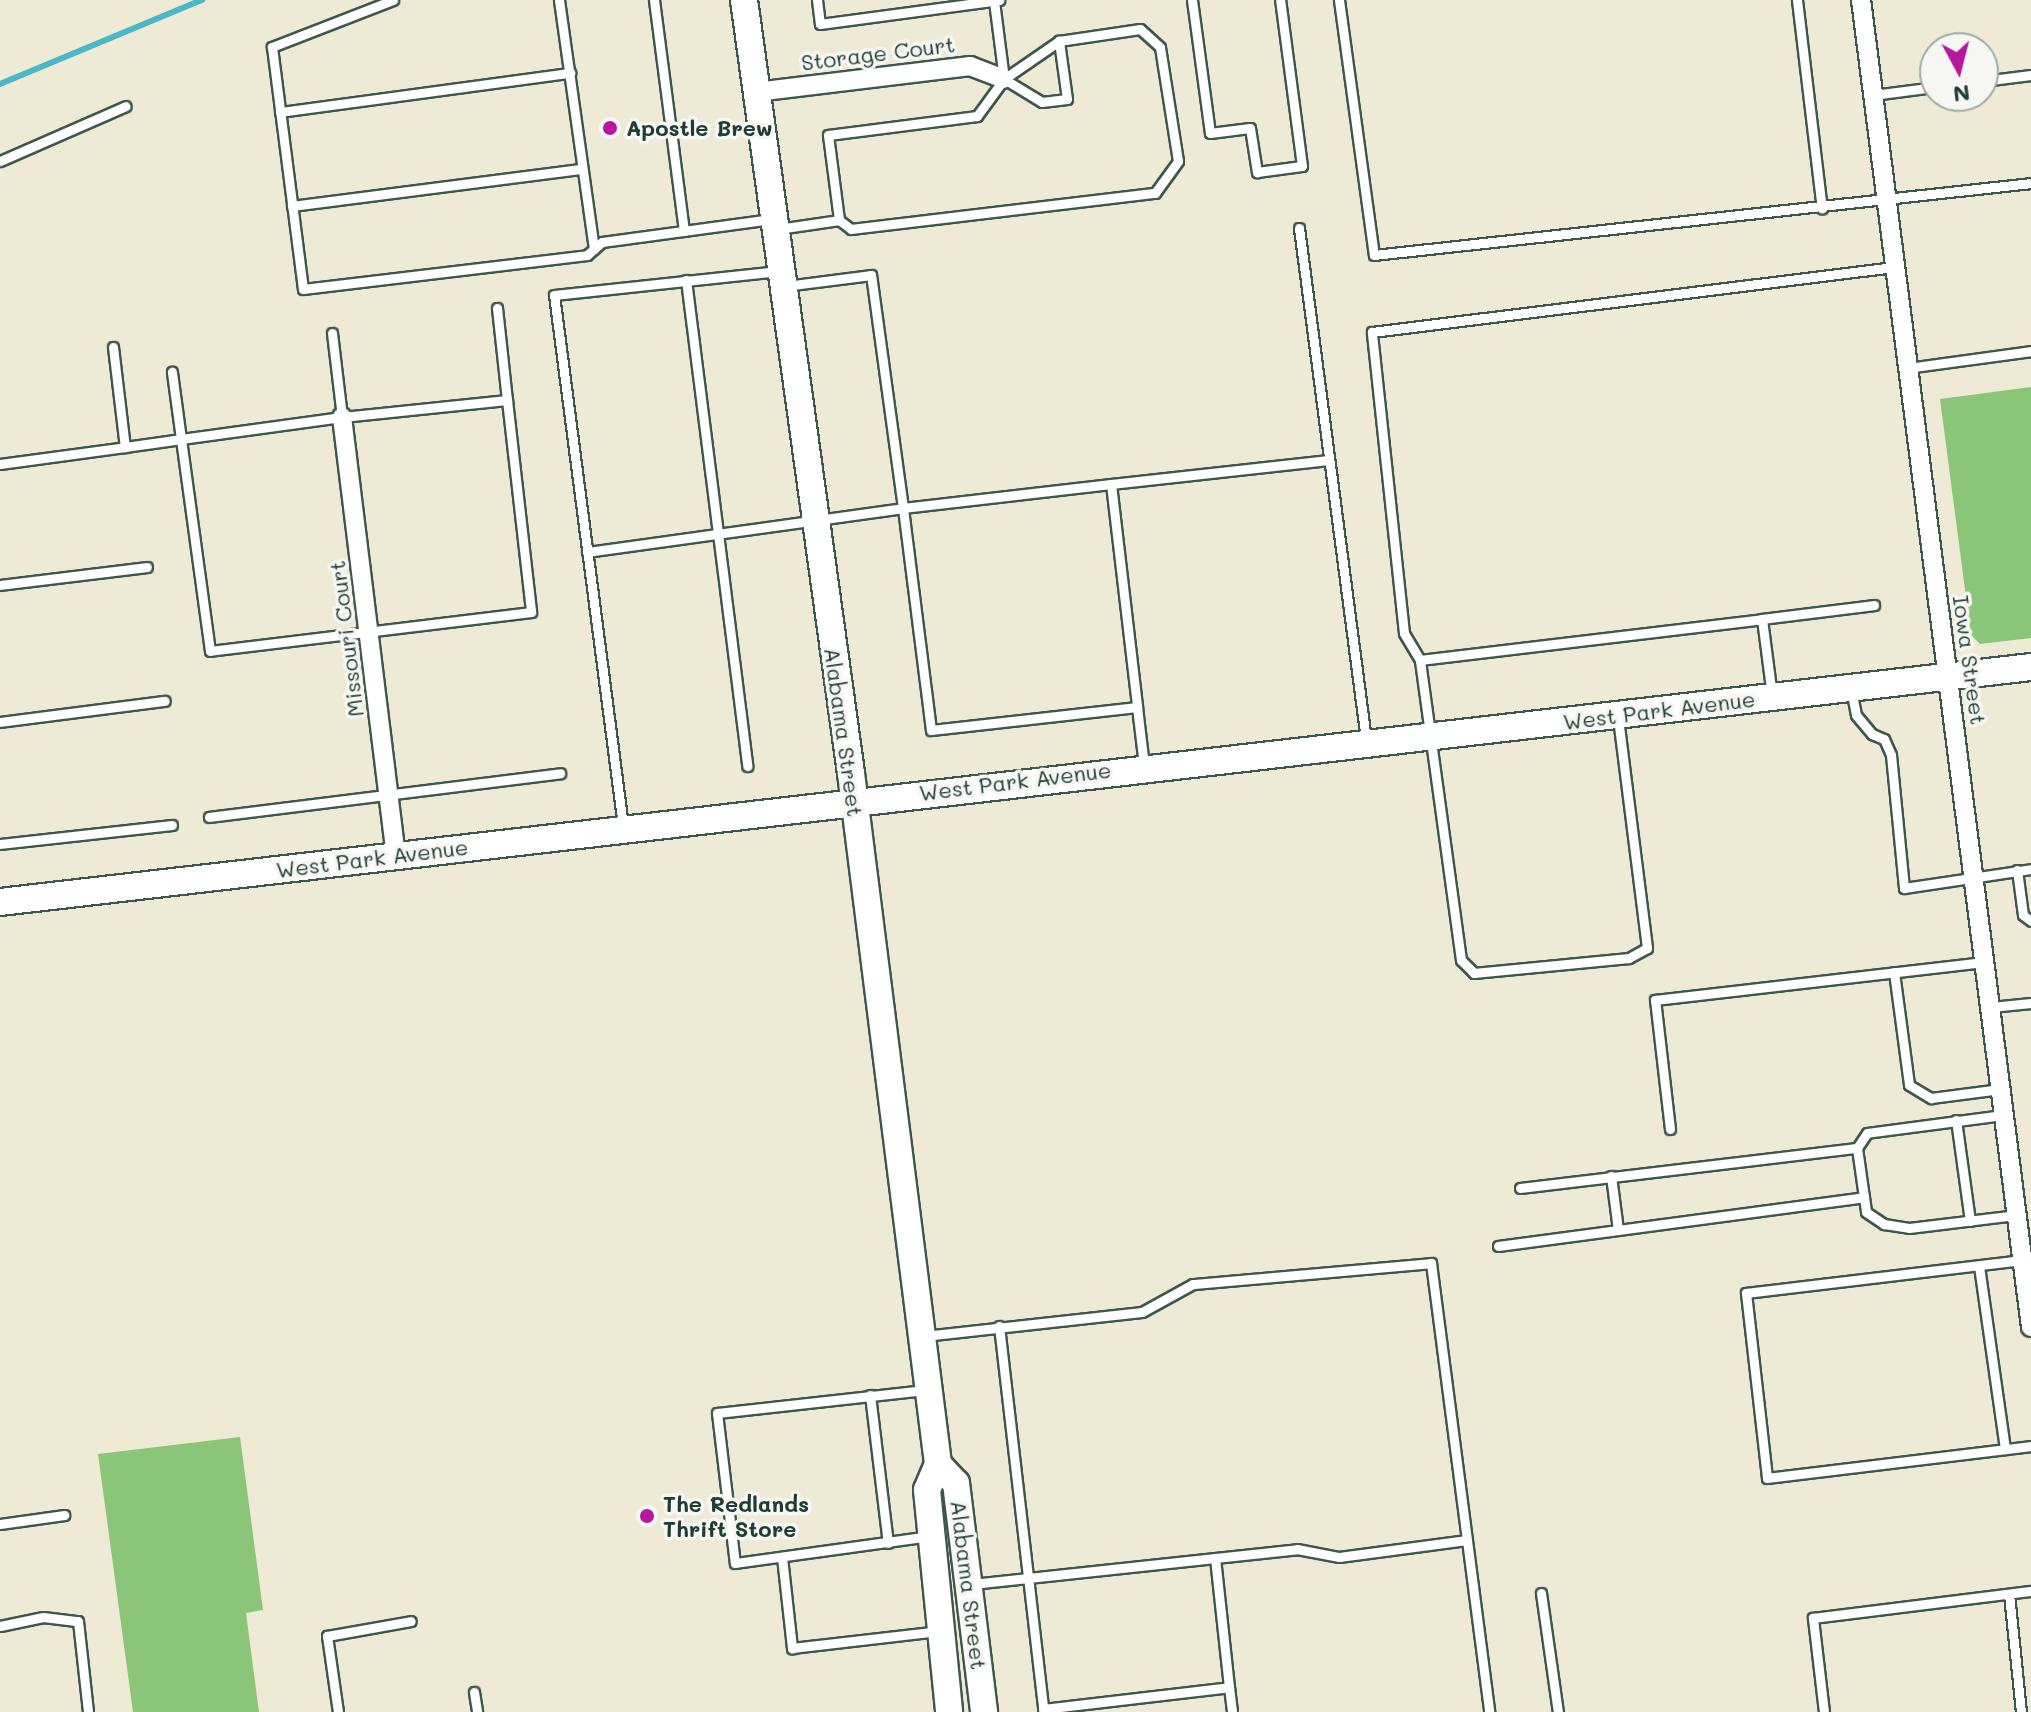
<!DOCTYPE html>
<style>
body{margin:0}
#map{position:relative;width:2031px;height:1712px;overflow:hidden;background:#eeead5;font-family:Mali,sans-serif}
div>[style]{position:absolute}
.green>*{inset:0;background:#8bc579}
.stream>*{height:6px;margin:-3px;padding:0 3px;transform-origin:3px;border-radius:3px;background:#4bb7c7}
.roads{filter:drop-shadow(2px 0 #3e574c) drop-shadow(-2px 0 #3e574c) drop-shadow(0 2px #3e574c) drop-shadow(0 -2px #3e574c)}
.lane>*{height:9px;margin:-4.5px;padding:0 4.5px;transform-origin:4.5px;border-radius:4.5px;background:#fff}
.street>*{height:18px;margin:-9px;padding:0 9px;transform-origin:9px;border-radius:9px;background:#fff}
.secondary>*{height:26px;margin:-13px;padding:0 13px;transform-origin:13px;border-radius:13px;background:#fff}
.dots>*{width:22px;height:22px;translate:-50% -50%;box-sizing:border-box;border:4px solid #f6f6f2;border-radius:50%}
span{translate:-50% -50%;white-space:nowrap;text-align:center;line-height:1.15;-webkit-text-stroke:7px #f6f6f2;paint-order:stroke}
.street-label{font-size:22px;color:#1f3d34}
.poi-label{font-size:22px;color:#1f3d34;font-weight:700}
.left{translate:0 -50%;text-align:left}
.north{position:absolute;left:1919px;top:32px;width:80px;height:80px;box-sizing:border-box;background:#f6f6f2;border:2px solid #a0aca6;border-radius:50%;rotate:173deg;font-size:22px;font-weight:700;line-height:32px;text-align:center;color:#1f3d34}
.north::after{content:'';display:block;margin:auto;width:28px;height:36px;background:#b5179e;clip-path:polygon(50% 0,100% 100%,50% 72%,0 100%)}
</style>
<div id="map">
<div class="green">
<div style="clip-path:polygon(2031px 387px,2031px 638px,1980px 644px,1971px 635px,1940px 399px)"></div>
<div style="clip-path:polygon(240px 1437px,263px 1610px,246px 1613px,259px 1712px,133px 1712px,98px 1454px)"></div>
</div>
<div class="stream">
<div style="left:0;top:84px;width:219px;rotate:-22.6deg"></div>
</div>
<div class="roads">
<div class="lane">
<div style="left:393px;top:0;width:130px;rotate:158.8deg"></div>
<div style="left:272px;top:47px;width:244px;rotate:82.7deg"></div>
<div style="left:303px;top:289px;width:286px;rotate:-6.8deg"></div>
<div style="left:587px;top:255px;width:20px;rotate:-41deg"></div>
<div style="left:602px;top:242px;width:173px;rotate:-7.7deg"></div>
<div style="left:559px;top:0;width:251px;rotate:82deg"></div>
<div style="left:654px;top:0;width:233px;rotate:82.6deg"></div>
<div style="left:817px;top:0;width:24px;rotate:83deg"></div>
<div style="left:820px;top:24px;width:181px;rotate:-7.6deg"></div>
<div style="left:1192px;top:0;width:134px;rotate:82.3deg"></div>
<div style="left:1210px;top:133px;width:40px;rotate:-7.1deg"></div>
<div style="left:1250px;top:128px;width:45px;rotate:81deg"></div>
<div style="left:1257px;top:172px;width:45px;rotate:-7.6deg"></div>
<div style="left:1302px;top:166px;width:167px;rotate:-97.5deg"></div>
<div style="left:1339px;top:0;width:257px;rotate:82.2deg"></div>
<div style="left:1374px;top:255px;width:661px;rotate:-6.25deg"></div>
<div style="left:1797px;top:0;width:210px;rotate:83.2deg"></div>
<div style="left:994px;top:1px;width:79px;rotate:82.7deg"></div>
<div style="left:1004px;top:79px;width:44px;rotate:31.2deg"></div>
<div style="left:1042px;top:102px;width:25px;rotate:-7deg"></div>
<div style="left:1067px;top:99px;width:59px;rotate:-97.9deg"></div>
<div style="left:1983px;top:81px;width:48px;rotate:-7.1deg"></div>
<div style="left:1873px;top:95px;width:63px;rotate:-7.4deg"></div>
<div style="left:280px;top:112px;width:293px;rotate:-7.7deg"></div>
<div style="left:0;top:161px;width:137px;rotate:-23.6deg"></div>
<div style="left:292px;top:206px;width:292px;rotate:-7.3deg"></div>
<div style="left:1299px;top:228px;width:516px;rotate:82.54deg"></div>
<div style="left:778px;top:229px;width:62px;rotate:-8.4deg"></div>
<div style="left:839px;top:220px;width:15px;rotate:37deg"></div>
<div style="left:851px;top:229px;width:306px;rotate:-6.8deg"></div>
<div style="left:1155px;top:193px;width:39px;rotate:-54deg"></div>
<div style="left:1178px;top:161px;width:115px;rotate:-99deg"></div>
<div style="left:1160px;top:47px;width:27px;rotate:-138deg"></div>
<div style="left:1140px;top:29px;width:82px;rotate:171.6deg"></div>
<div style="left:1059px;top:41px;width:67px;rotate:145.4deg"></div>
<div style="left:1004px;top:79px;width:46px;rotate:126.1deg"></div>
<div style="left:977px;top:116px;width:150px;rotate:172.7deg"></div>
<div style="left:828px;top:135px;width:86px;rotate:82.6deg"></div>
<div style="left:686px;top:280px;width:490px;rotate:82.8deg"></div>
<div style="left:497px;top:308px;width:93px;rotate:83.8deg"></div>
<div style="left:332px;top:333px;width:85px;rotate:83.2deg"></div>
<div style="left:113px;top:347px;width:101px;rotate:83.2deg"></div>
<div style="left:1907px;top:368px;width:125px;rotate:-7.8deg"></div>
<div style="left:0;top:464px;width:126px;rotate:-7.7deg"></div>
<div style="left:125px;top:447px;width:57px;rotate:-8.1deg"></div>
<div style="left:181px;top:439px;width:162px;rotate:-7.8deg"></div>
<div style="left:342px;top:417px;width:166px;rotate:-5.9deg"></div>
<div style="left:507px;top:400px;width:213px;rotate:83.5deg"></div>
<div style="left:531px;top:612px;width:323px;rotate:173.1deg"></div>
<div style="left:210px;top:651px;width:214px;rotate:-97.8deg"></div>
<div style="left:181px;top:439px;width:68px;rotate:-97.7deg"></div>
<div style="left:1111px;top:484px;width:219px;rotate:-6.3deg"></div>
<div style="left:587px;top:552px;width:319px;rotate:-7.9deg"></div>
<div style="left:903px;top:508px;width:235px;rotate:-97.8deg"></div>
<div style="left:871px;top:275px;width:87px;rotate:172.7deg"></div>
<div style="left:0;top:585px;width:148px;rotate:-7deg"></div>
<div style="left:1762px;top:619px;width:113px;rotate:-7.1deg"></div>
<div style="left:1420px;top:660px;width:31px;rotate:-121deg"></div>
<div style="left:1404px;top:633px;width:303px;rotate:-96.1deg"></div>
<div style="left:1372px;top:332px;width:526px;rotate:-7.1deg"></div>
<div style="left:1851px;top:689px;width:26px;rotate:79deg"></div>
<div style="left:1856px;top:715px;width:25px;rotate:50deg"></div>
<div style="left:1872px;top:734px;width:13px;rotate:23deg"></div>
<div style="left:1884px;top:739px;width:17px;rotate:66deg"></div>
<div style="left:1891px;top:755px;width:134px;rotate:84.4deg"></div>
<div style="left:1904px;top:888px;width:128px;rotate:-8.5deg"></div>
<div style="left:1137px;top:707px;width:207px;rotate:173.6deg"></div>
<div style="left:931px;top:730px;width:224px;rotate:-97.2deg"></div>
<div style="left:903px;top:508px;width:209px;rotate:-6.6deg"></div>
<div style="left:1111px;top:484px;width:225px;rotate:83.3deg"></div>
<div style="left:1137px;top:707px;width:59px;rotate:83.2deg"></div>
<div style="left:1618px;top:718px;width:232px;rotate:82.8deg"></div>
<div style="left:1647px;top:948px;width:21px;rotate:151deg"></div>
<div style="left:1629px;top:958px;width:156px;rotate:174.5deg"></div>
<div style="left:1474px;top:973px;width:18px;rotate:-135deg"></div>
<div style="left:1461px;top:960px;width:303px;rotate:-97.8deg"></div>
<div style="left:1420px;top:660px;width:344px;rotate:-6.8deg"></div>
<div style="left:1762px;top:619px;width:78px;rotate:82.6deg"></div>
<div style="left:0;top:722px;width:166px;rotate:-7.3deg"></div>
<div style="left:209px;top:817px;width:354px;rotate:-7.1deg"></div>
<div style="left:623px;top:826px;width:535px;rotate:-97.4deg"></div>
<div style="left:554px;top:295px;width:224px;rotate:-6.1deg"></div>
<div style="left:0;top:844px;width:173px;rotate:-6.3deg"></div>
<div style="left:2017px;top:870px;width:45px;rotate:82.4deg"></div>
<div style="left:2023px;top:915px;width:10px;rotate:37deg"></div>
<div style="left:1894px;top:972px;width:114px;rotate:82.4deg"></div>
<div style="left:1909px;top:1085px;width:26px;rotate:31deg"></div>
<div style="left:1931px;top:1098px;width:70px;rotate:-7.4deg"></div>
<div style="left:1991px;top:1007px;width:40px;rotate:-5.7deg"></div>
<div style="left:2003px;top:1115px;width:137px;rotate:172.5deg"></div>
<div style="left:1867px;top:1133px;width:18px;rotate:124deg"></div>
<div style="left:1857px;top:1148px;width:49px;rotate:81.9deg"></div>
<div style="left:1864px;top:1197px;width:15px;rotate:82deg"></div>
<div style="left:1866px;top:1212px;width:22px;rotate:34deg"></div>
<div style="left:1884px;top:1224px;width:25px;rotate:9deg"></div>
<div style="left:1909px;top:1228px;width:109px;rotate:-6.9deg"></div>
<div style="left:1956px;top:1120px;width:102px;rotate:82.1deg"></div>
<div style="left:1670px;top:1129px;width:130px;rotate:-96.6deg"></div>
<div style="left:1655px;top:1000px;width:331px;rotate:-6.6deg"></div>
<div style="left:1611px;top:1176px;width:54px;rotate:82.6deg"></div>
<div style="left:1520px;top:1188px;width:339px;rotate:-6.8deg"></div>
<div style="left:1498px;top:1246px;width:369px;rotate:-7.6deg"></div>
<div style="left:2022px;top:1260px;width:278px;rotate:173.2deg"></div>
<div style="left:1746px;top:1293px;width:186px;rotate:83.5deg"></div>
<div style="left:1767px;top:1478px;width:266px;rotate:-6.9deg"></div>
<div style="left:1979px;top:1266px;width:185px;rotate:81.9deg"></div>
<div style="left:999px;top:1326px;width:386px;rotate:83.4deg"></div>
<div style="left:1043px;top:1709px;width:187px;rotate:-6.7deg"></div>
<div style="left:1229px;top:1687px;width:25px;rotate:83deg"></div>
<div style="left:924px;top:1336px;width:219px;rotate:-6.3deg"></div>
<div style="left:1142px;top:1312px;width:58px;rotate:-28.8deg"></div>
<div style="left:1193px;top:1284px;width:239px;rotate:-5deg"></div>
<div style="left:1431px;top:1263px;width:453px;rotate:82.6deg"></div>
<div style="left:925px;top:1390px;width:209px;rotate:173.7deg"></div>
<div style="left:717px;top:1413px;width:151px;rotate:83.2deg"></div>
<div style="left:735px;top:1563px;width:196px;rotate:-7.9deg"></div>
<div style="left:870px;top:1395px;width:149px;rotate:83.1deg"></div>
<div style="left:0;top:1524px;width:65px;rotate:-8deg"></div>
<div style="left:782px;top:1557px;width:92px;rotate:83.7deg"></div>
<div style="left:792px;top:1648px;width:149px;rotate:-6.6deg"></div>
<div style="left:1215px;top:1558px;width:130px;rotate:83.8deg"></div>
<div style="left:972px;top:1584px;width:327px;rotate:-6.1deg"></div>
<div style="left:1297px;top:1549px;width:43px;rotate:10.8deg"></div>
<div style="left:1339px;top:1557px;width:129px;rotate:-7.6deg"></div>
<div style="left:1541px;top:1593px;width:120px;rotate:81.9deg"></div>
<div style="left:2009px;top:1594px;width:119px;rotate:84.2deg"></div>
<div style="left:0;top:1626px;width:44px;rotate:-11.8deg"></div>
<div style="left:43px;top:1617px;width:35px;rotate:7deg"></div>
<div style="left:78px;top:1621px;width:92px;rotate:83.7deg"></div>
<div style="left:474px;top:1692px;width:20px;rotate:81deg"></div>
<div style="left:338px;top:1712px;width:77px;rotate:-98.2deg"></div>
<div style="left:327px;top:1636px;width:85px;rotate:-10.1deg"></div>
<div style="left:1824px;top:1712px;width:95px;rotate:-96.7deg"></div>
<div style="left:1813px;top:1618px;width:220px;rotate:-7.1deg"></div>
</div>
<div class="street">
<div style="left:1861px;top:0;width:1338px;rotate:82.7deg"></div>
<div style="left:756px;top:92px;width:216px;rotate:-6.9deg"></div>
<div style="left:970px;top:66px;width:36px;rotate:21deg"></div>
<div style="left:342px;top:417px;width:441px;rotate:83deg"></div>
</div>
<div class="secondary">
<div style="left:744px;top:0;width:780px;rotate:82.12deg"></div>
<div style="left:851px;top:773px;width:696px;rotate:82.82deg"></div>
<div style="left:938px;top:1464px;width:28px;rotate:113deg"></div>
<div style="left:927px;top:1490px;width:223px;rotate:84.3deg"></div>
<div style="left:0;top:902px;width:2045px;rotate:-6.6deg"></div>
<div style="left:938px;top:1464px;width:26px;rotate:47deg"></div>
<div style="left:956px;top:1483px;width:231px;rotate:83deg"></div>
</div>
</div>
<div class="dots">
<div style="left:610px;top:128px;background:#b5179e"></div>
<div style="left:647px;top:1516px;background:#b5179e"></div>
</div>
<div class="street-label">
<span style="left:878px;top:53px;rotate:-7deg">Storage Court</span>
<span style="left:346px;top:639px;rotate:-97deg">Missouri Court</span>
<span style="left:1970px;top:660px;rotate:82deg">Iowa Street</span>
<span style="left:1659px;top:710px;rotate:-7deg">West Park Avenue</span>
<span style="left:844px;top:732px;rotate:82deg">Alabama Street</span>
<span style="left:1015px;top:781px;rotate:-7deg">West Park Avenue</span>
<span style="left:372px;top:858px;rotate:-7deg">West Park Avenue</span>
<span style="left:969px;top:1585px;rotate:83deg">Alabama Street</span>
</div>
<div class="poi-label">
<span class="left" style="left:626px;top:128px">Apostle Brew</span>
<span class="left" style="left:663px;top:1516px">The Redlands<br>Thrift Store</span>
</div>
<div class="north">N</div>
</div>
